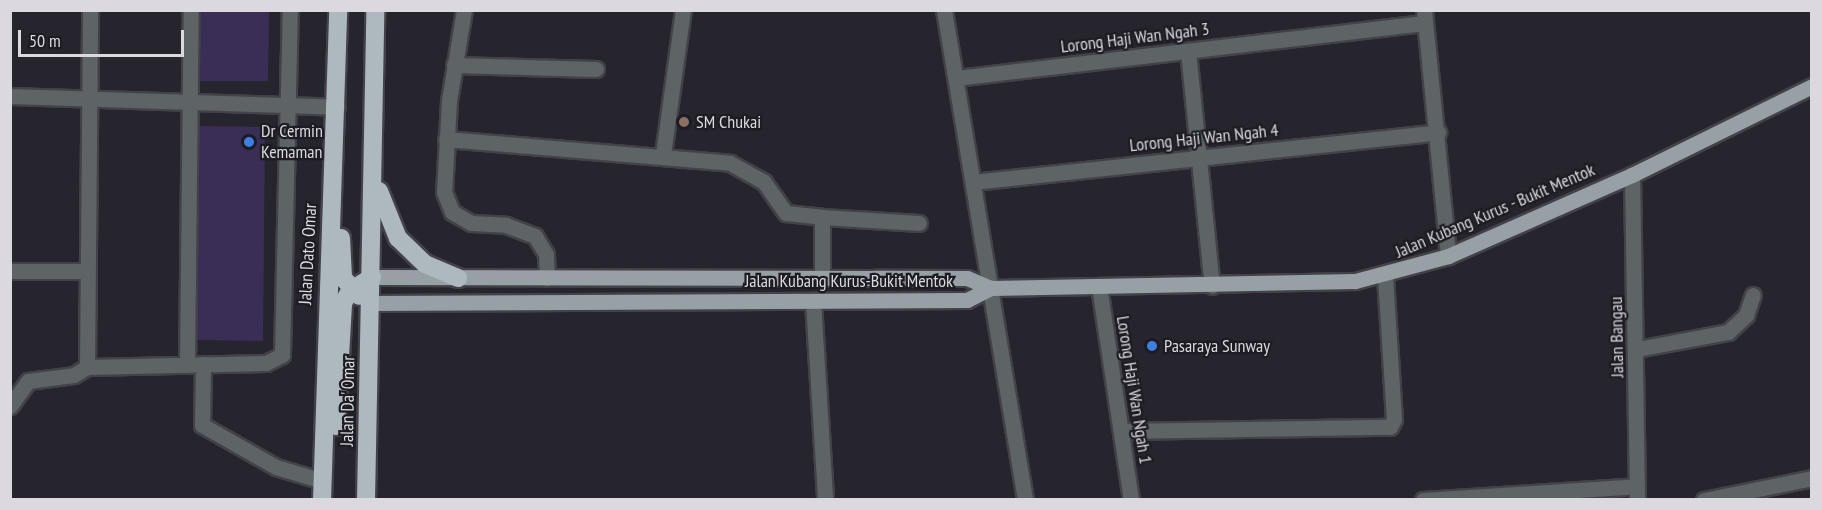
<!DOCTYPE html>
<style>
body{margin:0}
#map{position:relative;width:1822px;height:510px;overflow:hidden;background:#26242c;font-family:"PT Sans Narrow",sans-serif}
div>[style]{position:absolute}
.building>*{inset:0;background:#3a2e57}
.roads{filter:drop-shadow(2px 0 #434149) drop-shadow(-2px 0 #434149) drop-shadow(0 2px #434149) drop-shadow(0 -2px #434149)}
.minor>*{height:15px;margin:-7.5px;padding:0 7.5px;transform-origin:7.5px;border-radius:7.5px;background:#5e6365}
.major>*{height:15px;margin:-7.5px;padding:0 7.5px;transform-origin:7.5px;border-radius:7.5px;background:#97a1a5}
.highway>*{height:18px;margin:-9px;padding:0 9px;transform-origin:9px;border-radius:9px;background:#adb9be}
.dots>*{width:16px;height:16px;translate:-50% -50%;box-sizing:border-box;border:3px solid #1d1b23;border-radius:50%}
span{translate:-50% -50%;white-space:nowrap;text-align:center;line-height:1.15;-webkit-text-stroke:4.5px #1d1b23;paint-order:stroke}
.street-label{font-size:18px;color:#dbd9df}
.poi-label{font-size:18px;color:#dbd9df}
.left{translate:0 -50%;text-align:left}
.frame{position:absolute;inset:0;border:12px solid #dbd9df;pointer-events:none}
.scale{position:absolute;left:18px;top:30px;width:166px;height:27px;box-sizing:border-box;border:3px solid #dbd9df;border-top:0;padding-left:8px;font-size:18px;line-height:21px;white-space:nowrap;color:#dbd9df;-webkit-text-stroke:4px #1d1b23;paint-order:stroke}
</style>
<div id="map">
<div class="building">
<div style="clip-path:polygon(201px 10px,269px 10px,268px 81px,200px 81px)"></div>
<div style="clip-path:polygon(199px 126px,265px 127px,263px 341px,197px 340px)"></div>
</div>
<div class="roads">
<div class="minor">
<div style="left:464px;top:10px;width:92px;rotate:99.4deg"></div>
<div style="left:449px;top:101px;width:91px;rotate:93.1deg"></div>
<div style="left:444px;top:192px;width:22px;rotate:68deg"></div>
<div style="left:452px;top:212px;width:22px;rotate:30deg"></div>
<div style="left:471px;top:223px;width:35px;rotate:3deg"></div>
<div style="left:506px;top:225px;width:31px;rotate:21deg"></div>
<div style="left:535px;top:236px;width:21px;rotate:59deg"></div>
<div style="left:546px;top:254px;width:24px;rotate:88deg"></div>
<div style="left:944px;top:10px;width:497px;rotate:80.6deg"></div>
<div style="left:1424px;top:10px;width:247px;rotate:84.4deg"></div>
<div style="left:1188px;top:51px;width:236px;rotate:84.2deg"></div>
<div style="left:454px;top:65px;width:142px;rotate:1.6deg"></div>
<div style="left:956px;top:78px;width:472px;rotate:-6.7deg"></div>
<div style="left:10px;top:96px;width:327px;rotate:1.9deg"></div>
<div style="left:446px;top:139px;width:285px;rotate:4.8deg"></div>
<div style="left:730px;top:163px;width:39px;rotate:29deg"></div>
<div style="left:764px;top:182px;width:38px;rotate:55deg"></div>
<div style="left:786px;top:213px;width:36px;rotate:6deg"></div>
<div style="left:663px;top:154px;width:145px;rotate:-82.1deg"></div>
<div style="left:1632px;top:175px;width:325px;rotate:89.1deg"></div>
<div style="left:973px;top:182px;width:468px;rotate:-6.1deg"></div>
<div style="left:10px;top:271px;width:78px"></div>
<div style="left:822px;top:279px;width:62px;rotate:-90deg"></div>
<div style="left:822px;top:217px;width:97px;rotate:3.5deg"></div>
<div style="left:1099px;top:286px;width:216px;rotate:81.5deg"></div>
<div style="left:813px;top:301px;width:199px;rotate:86.5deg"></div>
<div style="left:1637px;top:349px;width:93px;rotate:-10.6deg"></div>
<div style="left:1728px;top:332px;width:25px;rotate:-43deg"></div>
<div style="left:1746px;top:315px;width:21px;rotate:-71deg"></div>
<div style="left:203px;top:364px;width:61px;rotate:90.9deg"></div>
<div style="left:202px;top:425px;width:85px;rotate:29.6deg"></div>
<div style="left:276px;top:467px;width:49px;rotate:16.6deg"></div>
<div style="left:187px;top:365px;width:355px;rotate:-89.4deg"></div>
<div style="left:87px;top:367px;width:357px;rotate:-89.5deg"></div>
<div style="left:10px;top:406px;width:31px;rotate:-54deg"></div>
<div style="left:28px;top:381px;width:46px;rotate:-7.4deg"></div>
<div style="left:74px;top:375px;width:15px;rotate:-32deg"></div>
<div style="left:87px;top:367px;width:179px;rotate:-1.3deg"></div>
<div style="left:266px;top:363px;width:18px;rotate:-27deg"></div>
<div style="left:282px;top:355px;width:345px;rotate:-88.7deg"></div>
<div style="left:1121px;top:431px;width:269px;rotate:-0.9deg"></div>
<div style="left:1390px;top:427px;width:9px;rotate:-63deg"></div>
<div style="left:1394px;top:419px;width:142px;rotate:-93.6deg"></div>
<div style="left:1423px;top:500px;width:214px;rotate:-3.7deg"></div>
<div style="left:1704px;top:500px;width:110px;rotate:-11.5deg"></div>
</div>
<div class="major">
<div style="left:372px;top:277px;width:595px;rotate:0.1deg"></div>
<div style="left:967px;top:278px;width:26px;rotate:23deg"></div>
<div style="left:991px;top:288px;width:364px;rotate:-1.1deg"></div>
<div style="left:1355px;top:281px;width:96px;rotate:-15deg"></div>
<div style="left:1448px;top:256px;width:201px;rotate:-23.8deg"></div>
<div style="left:1632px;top:175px;width:201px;rotate:-26.3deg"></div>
<div style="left:371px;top:303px;width:596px;rotate:-0.29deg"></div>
<div style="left:967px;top:300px;width:27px;rotate:-27deg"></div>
</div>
<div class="highway">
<div style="left:379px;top:191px;width:51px;rotate:68deg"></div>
<div style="left:398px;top:238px;width:37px;rotate:44deg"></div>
<div style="left:425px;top:264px;width:36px;rotate:23deg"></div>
<div style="left:341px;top:238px;width:40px;rotate:87.1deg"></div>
<div style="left:343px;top:278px;width:24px;rotate:48deg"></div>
<div style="left:336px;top:426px;width:123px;rotate:-86.7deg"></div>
<div style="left:343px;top:303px;width:14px;rotate:-60deg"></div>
<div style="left:350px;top:291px;width:26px;rotate:-32deg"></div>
<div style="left:322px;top:500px;width:490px;rotate:-88.1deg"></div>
<div style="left:366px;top:500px;width:490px;rotate:-88.9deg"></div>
</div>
</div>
<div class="dots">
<div style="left:684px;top:122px;background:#8d6e63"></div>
<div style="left:249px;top:142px;background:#3f7fe0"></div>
<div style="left:1152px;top:346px;background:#3f7fe0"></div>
</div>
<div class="street-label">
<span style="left:1135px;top:38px;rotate:-7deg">Lorong Haji Wan Ngah 3</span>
<span style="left:1204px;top:138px;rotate:-6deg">Lorong Haji Wan Ngah 4</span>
<span style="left:1495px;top:211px;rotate:-23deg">Jalan Kubang Kurus - Bukit Mentok</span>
<span style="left:308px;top:254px;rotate:-87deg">Jalan Dato Omar</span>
<span style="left:849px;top:281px">Jalan Kubang Kurus-Bukit Mentok</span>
<span style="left:1617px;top:337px;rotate:-91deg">Jalan Bangau</span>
<span style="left:1134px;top:390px;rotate:81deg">Lorong Haji Wan Ngah 1</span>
<span style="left:348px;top:401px;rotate:-89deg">Jalan Da' Omar</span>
</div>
<div class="poi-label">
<span class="left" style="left:696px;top:122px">SM Chukai</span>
<span class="left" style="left:261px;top:142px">Dr Cermin<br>Kemaman</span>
<span class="left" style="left:1164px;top:346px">Pasaraya Sunway</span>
</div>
<div class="frame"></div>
<div class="scale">50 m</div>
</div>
